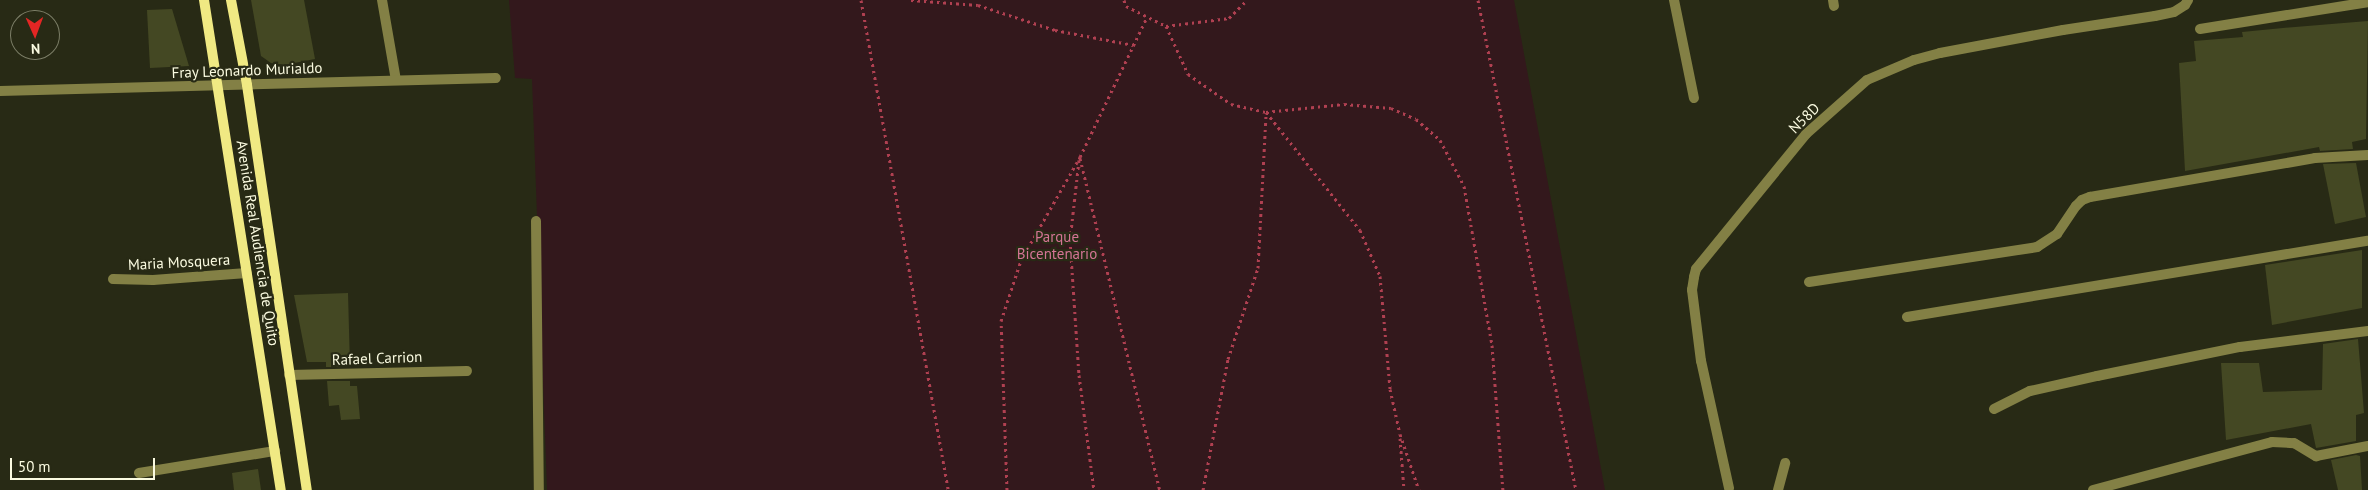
<!DOCTYPE html>
<style>
body{margin:0}
#map{position:relative;width:2368px;height:490px;overflow:hidden;background:#282a15;font-family:"PT Sans",sans-serif}
div>[style]{position:absolute}
.green>*{inset:0;background:#33181c}
.building>*{inset:0;background:#444823}
.path>*{height:3px;margin-top:-1.5px;transform-origin:0;background:repeating-linear-gradient(90deg,#b04051 0 2.5px,transparent 0 6.5px)}
.service>*{height:10px;margin:-5px;padding:0 5px;transform-origin:5px;border-radius:5px;background:#838045}
.minor>*{height:10px;margin:-5px;padding:0 5px;transform-origin:5px;border-radius:5px;background:#838045}
.secondary>*{height:10px;margin:-5px;padding:0 5px;transform-origin:5px;border-radius:5px;background:#f0e983}
span{translate:-50% -50%;white-space:nowrap;text-align:center;line-height:1.15;-webkit-text-stroke:4.5px #282a15;paint-order:stroke}
.street-label{font-size:15px;color:#fbfbe1}
.park-label{font-size:15px;color:#d47495}
.north{position:absolute;left:10px;top:10px;width:50px;height:50px;box-sizing:border-box;background:#282a15;border:1px solid #7c7e67;border-radius:50%;rotate:178deg;font-size:14px;font-weight:700;line-height:20px;text-align:center;color:#fbfbe1}
.north::after{content:'';display:block;margin:auto;width:18px;height:22px;background:#e42624;clip-path:polygon(50% 0,100% 100%,50% 72%,0 100%)}
.scale{position:absolute;left:10px;top:458px;width:145px;height:22px;box-sizing:border-box;border:2px solid #fbfbe1;border-top:0;padding-left:6px;font-size:15px;line-height:18px;white-space:nowrap;color:#fbfbe1;-webkit-text-stroke:4px #282a15;paint-order:stroke}
</style>
<div id="map">
<div class="green">
<div style="clip-path:polygon(509px 0,1514px 0,1605px 490px,547px 490px,532px 79px,515px 78px)"></div>
</div>
<div class="building">
<div style="clip-path:polygon(251px 0,304px 0,315px 59px,284px 65px,271px 63px,261px 56px)"></div>
<div style="clip-path:polygon(172px 9px,189px 66px,150px 68px,147px 10px)"></div>
<div style="clip-path:polygon(2368px 21px,2366px 139px,2352px 142px,2353px 149px,2320px 151px,2319px 147px,2185px 171px,2179px 63px,2196px 61px,2194px 41px,2243px 37px,2242px 32px,2283px 28px)"></div>
<div style="clip-path:polygon(2356px 163px,2366px 217px,2335px 224px,2323px 164px)"></div>
<div style="clip-path:polygon(2362px 250px,2362px 308px,2272px 325px,2265px 265px)"></div>
<div style="clip-path:polygon(348px 293px,350px 367px,326px 367px,326px 362px,307px 362px,294px 295px)"></div>
<div style="clip-path:polygon(2358px 339px,2364px 413px,2356px 415px,2356px 441px,2316px 448px,2311px 424px,2226px 440px,2221px 363px,2259px 363px,2263px 392px,2322px 390px,2323px 344px)"></div>
<div style="clip-path:polygon(327px 381px,350px 381px,350px 386px,357px 386px,360px 419px,341px 420px,339px 405px,329px 406px)"></div>
<div style="clip-path:polygon(2356px 455px,2360px 456px,2362px 490px,2338px 490px,2331px 460px)"></div>
<div style="clip-path:polygon(258px 469px,261px 490px,234px 490px,232px 473px)"></div>
</div>
<div class="path">
<div style="left:861px;top:0;width:498px;rotate:79.9deg"></div>
<div style="left:911px;top:0;width:67px;rotate:4.3deg"></div>
<div style="left:978px;top:5px;width:81px;rotate:18deg"></div>
<div style="left:1055px;top:30px;width:80px;rotate:10.8deg"></div>
<div style="left:1124px;top:0;width:6px;rotate:72deg"></div>
<div style="left:1126px;top:6px;width:45px;rotate:26.6deg"></div>
<div style="left:1166px;top:26px;width:64px;rotate:-7.2deg"></div>
<div style="left:1229px;top:18px;width:25px;rotate:-45deg"></div>
<div style="left:1478px;top:0;width:500px;rotate:78.7deg"></div>
<div style="left:1166px;top:26px;width:53px;rotate:65.4deg"></div>
<div style="left:1188px;top:74px;width:52px;rotate:34.9deg"></div>
<div style="left:1231px;top:104px;width:36px;rotate:13deg"></div>
<div style="left:1266px;top:112px;width:78px;rotate:-5.9deg"></div>
<div style="left:1344px;top:104px;width:47px;rotate:4.9deg"></div>
<div style="left:1391px;top:108px;width:27px;rotate:24deg"></div>
<div style="left:1416px;top:119px;width:32px;rotate:41deg"></div>
<div style="left:1440px;top:140px;width:52px;rotate:62.4deg"></div>
<div style="left:1464px;top:186px;width:161px;rotate:80deg"></div>
<div style="left:1492px;top:345px;width:145px;rotate:85.7deg"></div>
<div style="left:1266px;top:112px;width:151px;rotate:51.5deg"></div>
<div style="left:1360px;top:230px;width:50px;rotate:66.5deg"></div>
<div style="left:1380px;top:276px;width:113px;rotate:84.9deg"></div>
<div style="left:1390px;top:389px;width:46px;rotate:77.5deg"></div>
<div style="left:1400px;top:434px;width:59px;rotate:71.3deg"></div>
<div style="left:1080px;top:158px;width:342px;rotate:76.5deg"></div>
<div style="left:1079px;top:160px;width:81px;rotate:96.4deg"></div>
<div style="left:1070px;top:240px;width:135px;rotate:86.2deg"></div>
<div style="left:1079px;top:375px;width:116px;rotate:82.6deg"></div>
<div style="left:1400px;top:438px;width:52px;rotate:85.6deg"></div>
<div style="left:1007px;top:490px;width:169px;rotate:-92deg"></div>
<div style="left:1001px;top:321px;width:64px;rotate:-71.8deg"></div>
<div style="left:1021px;top:260px;width:119px;rotate:-60.2deg"></div>
<div style="left:1080px;top:157px;width:155px;rotate:-64.4deg"></div>
<div style="left:1203px;top:490px;width:133px;rotate:-79.2deg"></div>
<div style="left:1228px;top:359px;width:96px;rotate:-71.8deg"></div>
<div style="left:1258px;top:268px;width:155px;rotate:-87deg"></div>
</div>
<div class="service">
<div style="left:2200px;top:29px;width:170px;rotate:-9.1deg"></div>
<div style="left:1907px;top:317px;width:467px;rotate:-9.4deg"></div>
<div style="left:1994px;top:409px;width:40px;rotate:-26.6deg"></div>
<div style="left:2030px;top:391px;width:69px;rotate:-12.6deg"></div>
<div style="left:2097px;top:376px;width:146px;rotate:-11.5deg"></div>
<div style="left:2240px;top:347px;width:129px;rotate:-7.1deg"></div>
<div style="left:1729px;top:488px;width:130px;rotate:-102.4deg"></div>
<div style="left:1701px;top:361px;width:72px;rotate:-97.2deg"></div>
<div style="left:1692px;top:290px;width:13px;rotate:-81deg"></div>
<div style="left:1694px;top:277px;width:8px;rotate:-76deg"></div>
<div style="left:1696px;top:269px;width:174px;rotate:-50.8deg"></div>
<div style="left:1806px;top:134px;width:81px;rotate:-41.5deg"></div>
<div style="left:1867px;top:80px;width:51px;rotate:-23.1deg"></div>
<div style="left:1914px;top:60px;width:27px;rotate:-15deg"></div>
<div style="left:1940px;top:53px;width:125px;rotate:-10.6deg"></div>
<div style="left:2063px;top:30px;width:93px;rotate:-8.7deg"></div>
<div style="left:2155px;top:16px;width:19px;rotate:-12deg"></div>
<div style="left:2174px;top:12px;width:13px;rotate:-32deg"></div>
<div style="left:2185px;top:5px;width:6px;rotate:-59deg"></div>
<div style="left:1778px;top:490px;width:28px;rotate:-75deg"></div>
<div style="left:2093px;top:490px;width:185px;rotate:-15deg"></div>
<div style="left:2272px;top:442px;width:22px;rotate:3deg"></div>
<div style="left:2294px;top:443px;width:26px;rotate:31deg"></div>
<div style="left:2316px;top:456px;width:53px;rotate:-10.9deg"></div>
</div>
<div class="minor">
<div style="left:382px;top:0;width:81px;rotate:80.1deg"></div>
<div style="left:1674px;top:0;width:100px;rotate:78.5deg"></div>
<div style="left:1833px;top:0;width:6px;rotate:81deg"></div>
<div style="left:0;top:91px;width:496px;rotate:-1.5deg"></div>
<div style="left:536px;top:221px;width:269px;rotate:89.4deg"></div>
<div style="left:113px;top:279px;width:40px;rotate:1.4deg"></div>
<div style="left:153px;top:280px;width:94px;rotate:-4.3deg"></div>
<div style="left:1809px;top:282px;width:231px;rotate:-8.7deg"></div>
<div style="left:2037px;top:247px;width:24px;rotate:-33deg"></div>
<div style="left:2057px;top:234px;width:34px;rotate:-56deg"></div>
<div style="left:2076px;top:206px;width:8px;rotate:-45deg"></div>
<div style="left:2082px;top:200px;width:9px;rotate:-21deg"></div>
<div style="left:2090px;top:197px;width:228px;rotate:-9.8deg"></div>
<div style="left:2315px;top:158px;width:53px;rotate:-3.2deg"></div>
<div style="left:289px;top:375px;width:178px;rotate:-1.3deg"></div>
<div style="left:139px;top:473px;width:138px;rotate:-9.2deg"></div>
</div>
<div class="secondary">
<div style="left:204px;top:0;width:496px;rotate:81.1deg"></div>
<div style="left:231px;top:0;width:86px;rotate:79.3deg"></div>
<div style="left:247px;top:85px;width:409px;rotate:81.6deg"></div>
</div>
<div class="street-label">
<span style="left:247px;top:70px;rotate:-2deg">Fray Leonardo Murialdo</span>
<span style="left:1804px;top:118px;rotate:-45deg">N58D</span>
<span style="left:258px;top:243px;rotate:81deg">Avenida Real Audiencia de Quito</span>
<span style="left:179px;top:262px;rotate:-3deg">Maria Mosquera</span>
<span style="left:377px;top:358px;rotate:-2deg">Rafael Carrion</span>
</div>
<div class="park-label">
<span style="left:1057px;top:245px">Parque<br>Bicentenario</span>
</div>
<div class="north">N</div>
<div class="scale">50 m</div>
</div>
